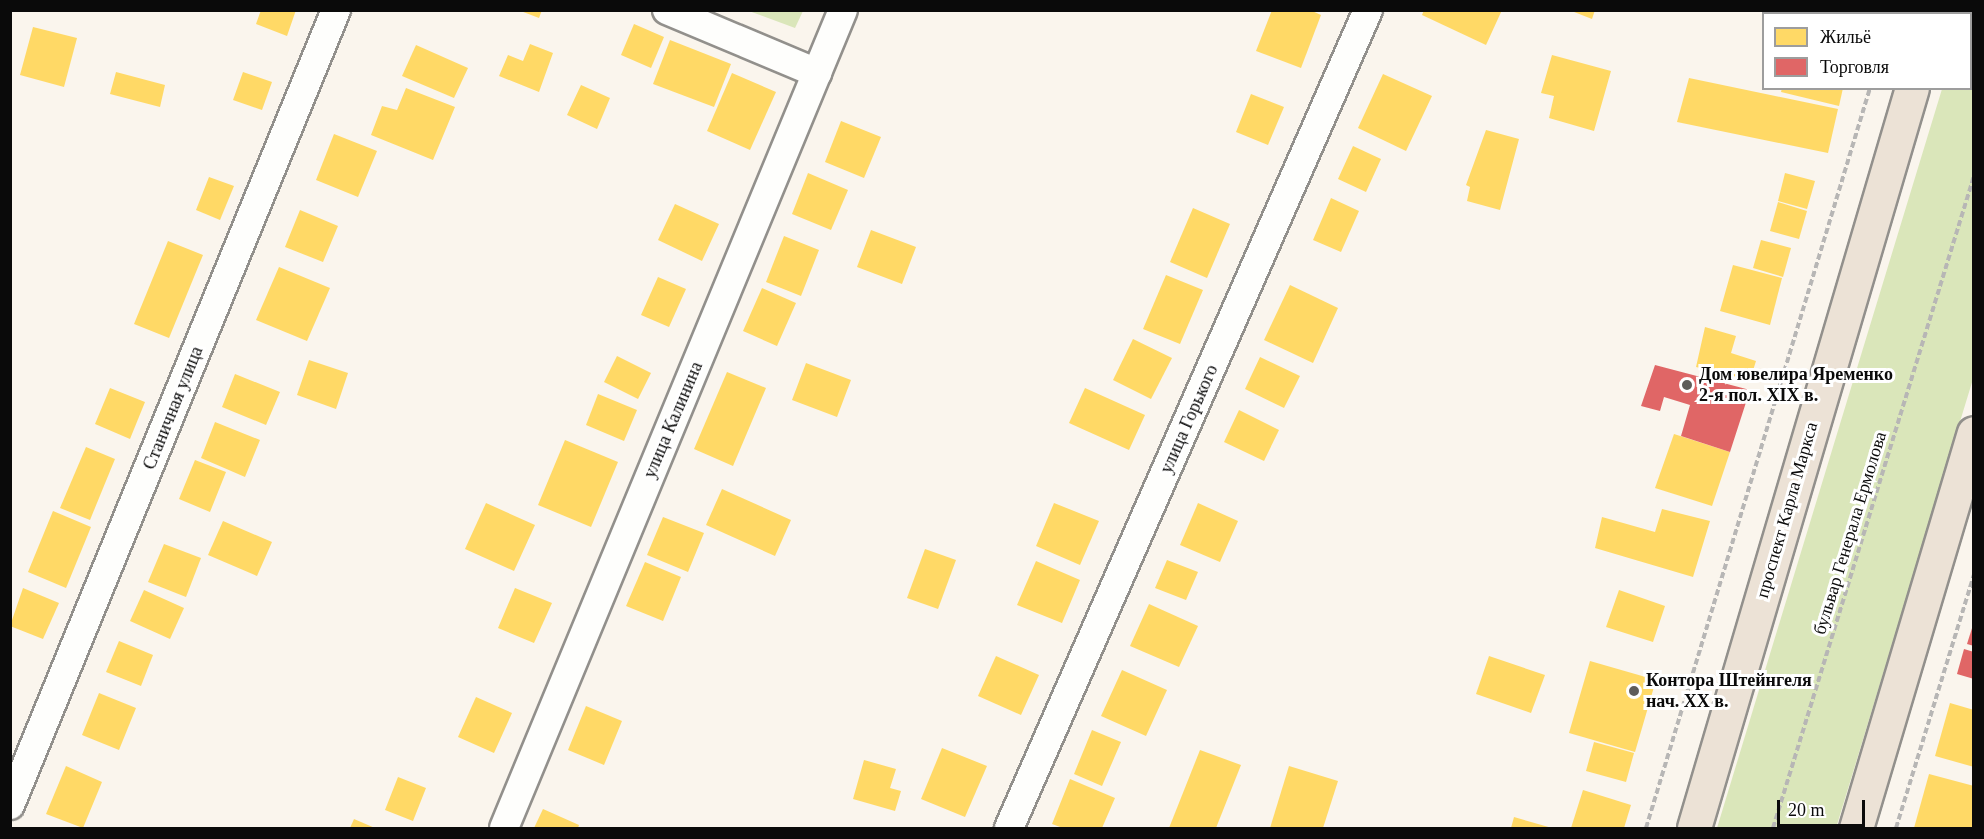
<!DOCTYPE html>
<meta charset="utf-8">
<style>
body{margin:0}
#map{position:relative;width:1984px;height:839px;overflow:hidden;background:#faf5ed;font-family:Georgia,serif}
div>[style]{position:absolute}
.forest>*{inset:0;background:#dae6ba}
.homes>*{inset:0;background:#ffd966}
.shops>*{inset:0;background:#e06666}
.path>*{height:4px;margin-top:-2px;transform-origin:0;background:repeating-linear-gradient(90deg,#b7b6b5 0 6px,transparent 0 9px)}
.roads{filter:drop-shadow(2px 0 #92908c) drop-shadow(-2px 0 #92908c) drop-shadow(0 2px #92908c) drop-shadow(0 -2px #92908c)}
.minor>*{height:28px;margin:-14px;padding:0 14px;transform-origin:14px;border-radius:14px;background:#fefefc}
.major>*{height:33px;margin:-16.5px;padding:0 16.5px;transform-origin:16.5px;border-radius:16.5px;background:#ece2d6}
.dots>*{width:16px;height:16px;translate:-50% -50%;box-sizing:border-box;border:3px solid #fff;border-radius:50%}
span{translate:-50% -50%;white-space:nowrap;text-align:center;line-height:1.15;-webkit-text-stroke:6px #fff;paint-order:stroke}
.poi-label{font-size:18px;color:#0a0a0a;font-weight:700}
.left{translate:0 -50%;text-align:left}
.street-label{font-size:18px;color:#0a0a0a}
.frame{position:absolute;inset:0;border:12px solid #0a0a0a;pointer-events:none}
.legend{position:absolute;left:1762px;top:12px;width:210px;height:78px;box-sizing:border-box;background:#fff;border:2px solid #9d9d9d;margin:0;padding:8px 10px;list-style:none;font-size:18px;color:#0a0a0a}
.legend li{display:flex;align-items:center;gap:12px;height:30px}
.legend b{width:30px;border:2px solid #9d9d9d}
.scale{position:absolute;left:1777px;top:800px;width:88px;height:27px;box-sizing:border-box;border:3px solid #0a0a0a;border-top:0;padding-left:8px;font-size:18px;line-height:21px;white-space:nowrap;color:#0a0a0a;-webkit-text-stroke:4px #fff;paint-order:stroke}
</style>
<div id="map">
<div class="forest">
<div style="clip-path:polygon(749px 11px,803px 11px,795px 28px)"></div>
<div style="clip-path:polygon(1966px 11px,1973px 11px,1973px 379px,1836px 828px,1717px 828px,1942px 89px,1970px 88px,1970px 14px,1965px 13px)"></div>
</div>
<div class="homes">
<div style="clip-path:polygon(261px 10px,296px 10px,287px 36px,256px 24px)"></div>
<div style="clip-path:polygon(518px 10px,542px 10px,539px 18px)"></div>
<div style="clip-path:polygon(1272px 10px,1310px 10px,1321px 15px,1301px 68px,1256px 51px)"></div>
<div style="clip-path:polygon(1424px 10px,1502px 10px,1486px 45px,1422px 15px)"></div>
<div style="clip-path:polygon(1569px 10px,1595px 10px,1592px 19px)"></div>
<div style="clip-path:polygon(1843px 10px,1866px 10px,1865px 14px)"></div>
<div style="clip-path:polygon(634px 24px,664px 37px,651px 68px,621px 55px)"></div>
<div style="clip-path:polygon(33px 27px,77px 38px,64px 87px,20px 75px)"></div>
<div style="clip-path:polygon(670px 40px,731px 64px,714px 107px,653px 84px)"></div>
<div style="clip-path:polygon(530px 44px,553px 53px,539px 92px,499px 76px,508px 55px,523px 61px)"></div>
<div style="clip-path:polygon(416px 45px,468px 68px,454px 98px,402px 76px)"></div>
<div style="clip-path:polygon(1552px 55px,1611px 71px,1594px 131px,1549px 118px,1554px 96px,1541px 93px)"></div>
<div style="clip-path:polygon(116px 72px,165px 85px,160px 107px,110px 94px)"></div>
<div style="clip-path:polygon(243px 72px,272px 82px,262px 110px,233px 100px)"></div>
<div style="clip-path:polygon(732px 73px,776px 92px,750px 150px,707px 131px)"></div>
<div style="clip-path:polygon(1383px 74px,1432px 96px,1406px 151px,1358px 128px)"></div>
<div style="clip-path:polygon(1689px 78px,1838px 109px,1828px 153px,1677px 122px)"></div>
<div style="clip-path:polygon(581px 85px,610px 98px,597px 129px,567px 115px)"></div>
<div style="clip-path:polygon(406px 88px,455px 107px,433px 160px,371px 135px,382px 106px,397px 110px)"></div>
<div style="clip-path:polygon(1782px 88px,1843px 88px,1839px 106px,1781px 92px)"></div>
<div style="clip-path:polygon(1251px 94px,1284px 107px,1268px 145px,1236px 132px)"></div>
<div style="clip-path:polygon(841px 121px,881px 137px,864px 178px,825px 162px)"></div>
<div style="clip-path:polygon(1486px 130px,1519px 139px,1500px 210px,1467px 201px,1470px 187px,1466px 185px)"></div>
<div style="clip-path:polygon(334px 134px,377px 151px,358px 197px,316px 180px)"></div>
<div style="clip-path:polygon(1353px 146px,1381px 159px,1366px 192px,1338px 179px)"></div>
<div style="clip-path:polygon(808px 173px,848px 190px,831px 230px,792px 214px)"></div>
<div style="clip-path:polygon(1785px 173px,1815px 181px,1807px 209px,1778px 201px)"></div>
<div style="clip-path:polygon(209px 177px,234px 186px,220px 220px,196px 210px)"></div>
<div style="clip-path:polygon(1331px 198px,1359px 211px,1341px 252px,1313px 240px)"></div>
<div style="clip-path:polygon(1778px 202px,1807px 211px,1799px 239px,1770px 231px)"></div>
<div style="clip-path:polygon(675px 204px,719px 224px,702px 261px,658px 240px)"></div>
<div style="clip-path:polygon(1193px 208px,1230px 224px,1207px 278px,1170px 262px)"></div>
<div style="clip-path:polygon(300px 210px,338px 226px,323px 262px,285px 247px)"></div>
<div style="clip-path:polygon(871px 230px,916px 247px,902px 284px,857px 267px)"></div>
<div style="clip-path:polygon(784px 236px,819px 250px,801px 296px,766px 282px)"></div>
<div style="clip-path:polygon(1761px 240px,1791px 248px,1783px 277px,1753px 268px)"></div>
<div style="clip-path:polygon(168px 241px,203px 255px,169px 338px,134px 324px)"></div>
<div style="clip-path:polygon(1733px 265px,1782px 278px,1770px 325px,1720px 311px)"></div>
<div style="clip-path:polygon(279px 267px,330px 288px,307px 341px,256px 320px)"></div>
<div style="clip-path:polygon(1166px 275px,1203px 290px,1180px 344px,1143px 329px)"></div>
<div style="clip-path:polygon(658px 277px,686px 289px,669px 327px,641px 315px)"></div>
<div style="clip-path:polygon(1290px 285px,1338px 308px,1313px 363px,1264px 340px)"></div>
<div style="clip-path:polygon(762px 288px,796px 303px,777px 346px,743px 331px)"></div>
<div style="clip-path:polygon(1705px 327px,1736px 336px,1731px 353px,1756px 361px,1750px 380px,1696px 367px)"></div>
<div style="clip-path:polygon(1133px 339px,1172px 358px,1151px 399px,1113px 380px)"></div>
<div style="clip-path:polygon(617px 356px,651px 373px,638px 399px,604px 382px)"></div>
<div style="clip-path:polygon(1260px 357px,1300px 376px,1284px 408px,1245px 389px)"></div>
<div style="clip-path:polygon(309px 360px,348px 373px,336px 409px,297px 395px)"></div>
<div style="clip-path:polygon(806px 363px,851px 380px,837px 417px,792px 400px)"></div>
<div style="clip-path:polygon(727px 372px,766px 388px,733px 466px,694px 449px)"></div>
<div style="clip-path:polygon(235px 374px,280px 392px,266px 425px,222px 407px)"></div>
<div style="clip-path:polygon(110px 388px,145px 402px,130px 439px,95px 424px)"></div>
<div style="clip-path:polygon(1085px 388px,1145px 415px,1129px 450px,1069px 423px)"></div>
<div style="clip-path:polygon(598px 394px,637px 410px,624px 441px,586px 425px)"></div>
<div style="clip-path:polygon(1239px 410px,1279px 430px,1264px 461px,1224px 442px)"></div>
<div style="clip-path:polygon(215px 422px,260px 440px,245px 477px,201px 458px)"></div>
<div style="clip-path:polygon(1674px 434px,1730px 452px,1712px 506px,1655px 488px)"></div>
<div style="clip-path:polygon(565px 440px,618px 462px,591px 527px,538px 505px)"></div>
<div style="clip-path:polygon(86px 447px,115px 459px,90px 520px,60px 508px)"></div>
<div style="clip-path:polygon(195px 460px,226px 472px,210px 512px,179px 499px)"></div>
<div style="clip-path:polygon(722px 489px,791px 520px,775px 556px,706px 525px)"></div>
<div style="clip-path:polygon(486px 503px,535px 525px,514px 571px,465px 549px)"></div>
<div style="clip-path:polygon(1054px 503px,1099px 521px,1080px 565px,1036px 546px)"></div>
<div style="clip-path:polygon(1198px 503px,1238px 521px,1220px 562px,1180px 545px)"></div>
<div style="clip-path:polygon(1662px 509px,1710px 521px,1693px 577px,1595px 548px,1602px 517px,1655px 532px)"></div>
<div style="clip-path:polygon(53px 511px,91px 527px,66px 588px,28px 572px)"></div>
<div style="clip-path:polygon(663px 517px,704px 533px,688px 572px,647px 555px)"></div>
<div style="clip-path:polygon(223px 521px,272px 542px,257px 576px,208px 555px)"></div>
<div style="clip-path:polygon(164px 544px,201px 558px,186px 597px,148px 582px)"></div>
<div style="clip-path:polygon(925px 549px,956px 560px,938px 609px,907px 598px)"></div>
<div style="clip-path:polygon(1167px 560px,1198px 572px,1186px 600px,1155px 588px)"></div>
<div style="clip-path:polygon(1036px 561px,1080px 580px,1062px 623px,1017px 605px)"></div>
<div style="clip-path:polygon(645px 562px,681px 577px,663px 621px,626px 606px)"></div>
<div style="clip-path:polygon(23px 588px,59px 603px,43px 639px,10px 626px)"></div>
<div style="clip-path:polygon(515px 588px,552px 603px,534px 643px,498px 628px)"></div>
<div style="clip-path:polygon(144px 590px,184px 608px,170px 639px,130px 621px)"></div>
<div style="clip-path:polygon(1619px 590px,1665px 606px,1653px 642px,1606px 627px)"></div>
<div style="clip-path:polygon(1149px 604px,1198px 626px,1179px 667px,1130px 646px)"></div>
<div style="clip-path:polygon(119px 641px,153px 655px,141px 686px,106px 672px)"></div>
<div style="clip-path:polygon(996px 656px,1039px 675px,1021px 715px,978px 696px)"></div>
<div style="clip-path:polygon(1489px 656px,1545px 675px,1531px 713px,1476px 694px)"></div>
<div style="clip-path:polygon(1590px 661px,1656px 680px,1635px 752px,1569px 733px)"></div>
<div style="clip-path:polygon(1122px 670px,1167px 690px,1146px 736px,1101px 716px)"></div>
<div style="clip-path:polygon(99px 693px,136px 708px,119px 750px,82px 735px)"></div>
<div style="clip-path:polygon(476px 697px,512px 713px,494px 753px,458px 737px)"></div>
<div style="clip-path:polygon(1950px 703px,1974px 710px,1974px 767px,1935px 756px)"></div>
<div style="clip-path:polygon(586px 706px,622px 721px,604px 765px,568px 750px)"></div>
<div style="clip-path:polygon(1092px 730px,1121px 742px,1102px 786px,1074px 774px)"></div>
<div style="clip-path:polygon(1594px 742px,1634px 753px,1626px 782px,1586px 771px)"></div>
<div style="clip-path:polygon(942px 748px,987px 766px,965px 817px,921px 799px)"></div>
<div style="clip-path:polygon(1200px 750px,1241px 765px,1216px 828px,1169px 828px)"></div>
<div style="clip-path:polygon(864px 760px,896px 769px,890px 788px,901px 791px,895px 811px,853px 799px)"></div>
<div style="clip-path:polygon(66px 766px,102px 782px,83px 828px,46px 814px)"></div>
<div style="clip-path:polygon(1289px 766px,1338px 781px,1323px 828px,1270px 828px)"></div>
<div style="clip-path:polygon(1929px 774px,1974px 786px,1974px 828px,1914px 828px)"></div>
<div style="clip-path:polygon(398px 777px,426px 788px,413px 821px,385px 810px)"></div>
<div style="clip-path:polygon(1070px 779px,1115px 798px,1102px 828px,1063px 828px,1052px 824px)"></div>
<div style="clip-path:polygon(1583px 790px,1631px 805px,1624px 828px,1571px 828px)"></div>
<div style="clip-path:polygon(543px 809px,579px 825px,578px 828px,534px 828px)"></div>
<div style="clip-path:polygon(1514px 817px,1552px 828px,1511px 828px)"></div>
<div style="clip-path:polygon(354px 819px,375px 828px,350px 828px)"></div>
</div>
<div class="shops">
<div style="clip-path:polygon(1655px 365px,1750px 390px,1730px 452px,1681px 436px,1690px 405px,1664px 397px,1660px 411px,1641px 406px)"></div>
<div style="clip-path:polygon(1973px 625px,1974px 625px,1974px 646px,1967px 644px)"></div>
<div style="clip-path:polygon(1964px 649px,1974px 652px,1974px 679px,1957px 674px)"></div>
</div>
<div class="path">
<div style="left:1893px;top:14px;width:4px;rotate:-76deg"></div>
<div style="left:1646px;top:828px;width:773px;rotate:-73.16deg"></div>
<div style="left:1773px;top:828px;width:682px;rotate:-72.87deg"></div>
<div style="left:1896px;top:828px;width:266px;rotate:-72.9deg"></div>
</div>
<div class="roads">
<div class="minor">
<div style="left:667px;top:10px;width:163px;rotate:22.8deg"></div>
<div style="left:10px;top:805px;width:859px;rotate:-67.7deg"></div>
<div style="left:504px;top:828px;width:885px;rotate:-67.49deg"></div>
<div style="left:1009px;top:828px;width:893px;rotate:-66.3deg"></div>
</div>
<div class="major">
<div style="left:1935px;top:14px;width:4px;rotate:-76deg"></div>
<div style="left:1694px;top:828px;width:771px;rotate:-73.59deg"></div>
<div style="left:1856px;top:828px;width:412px;rotate:-73.4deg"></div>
</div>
</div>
<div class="dots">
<div style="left:1687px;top:385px;background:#5e5c59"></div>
<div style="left:1634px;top:691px;background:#5e5c59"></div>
</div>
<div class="poi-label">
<span class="left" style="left:1699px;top:385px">Дом ювелира Яременко<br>2-я пол. XIX в.</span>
<span class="left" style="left:1646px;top:691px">Контора Штейнгеля<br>нач. ХХ в.</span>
</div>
<div class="street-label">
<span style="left:173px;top:408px;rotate:-68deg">Станичная улица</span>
<span style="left:1189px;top:419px;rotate:-66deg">улица Горького</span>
<span style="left:673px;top:420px;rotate:-67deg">улица Калинина</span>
<span style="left:1787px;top:510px;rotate:-74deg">проспект Карла Маркса</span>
<span style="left:1850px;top:533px;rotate:-73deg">бульвар Генерала Ермолова</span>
</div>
<div class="frame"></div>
<ul class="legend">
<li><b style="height:16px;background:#ffd966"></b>Жильё</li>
<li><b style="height:16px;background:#e06666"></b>Торговля</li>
</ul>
<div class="scale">20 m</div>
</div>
